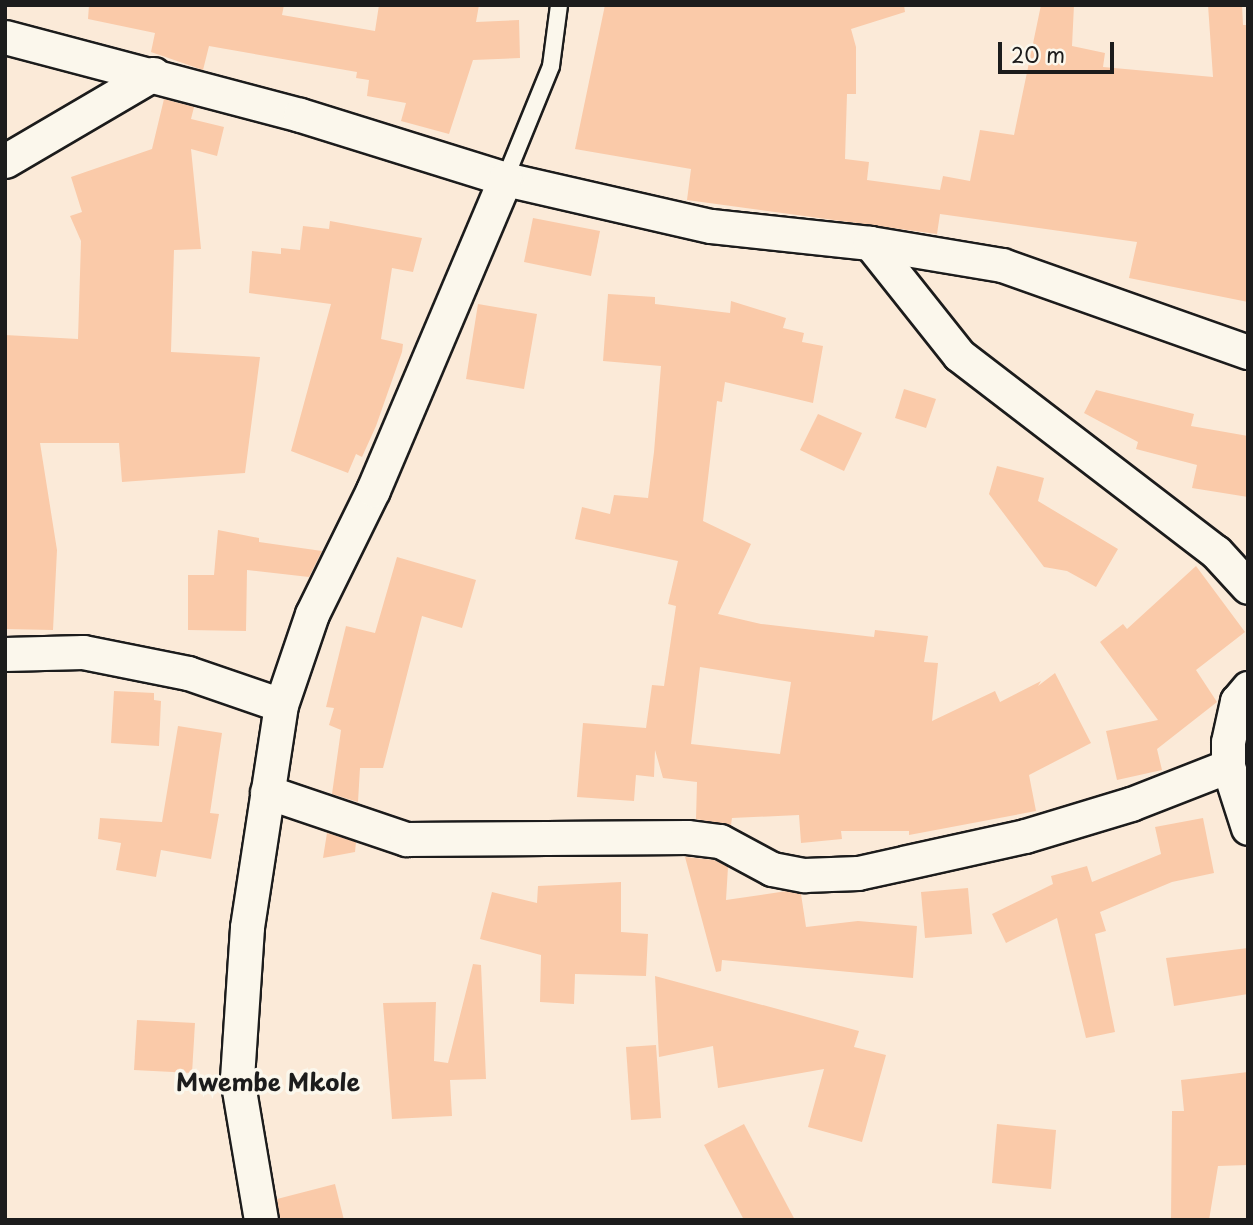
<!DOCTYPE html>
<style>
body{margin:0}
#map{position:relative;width:1253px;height:1225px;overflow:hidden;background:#fbead8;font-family:"Playpen Sans",sans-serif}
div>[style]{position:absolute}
.building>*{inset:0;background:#facaa9}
.roads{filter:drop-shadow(2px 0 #1c1c1c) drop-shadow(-2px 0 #1c1c1c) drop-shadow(0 2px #1c1c1c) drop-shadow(0 -2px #1c1c1c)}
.lane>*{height:16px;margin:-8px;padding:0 8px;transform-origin:8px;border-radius:8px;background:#fbf7ec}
.street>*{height:33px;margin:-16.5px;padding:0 16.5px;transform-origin:16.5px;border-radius:16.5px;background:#fbf7ec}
span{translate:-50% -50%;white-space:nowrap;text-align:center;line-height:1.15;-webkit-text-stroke:7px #fbf7ec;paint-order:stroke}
.quarter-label{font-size:24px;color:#1c1c1c;font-weight:700}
.frame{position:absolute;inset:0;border:7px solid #1c1c1c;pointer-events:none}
.scale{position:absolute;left:998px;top:42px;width:116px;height:32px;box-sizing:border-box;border:4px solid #1c1c1c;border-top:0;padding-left:9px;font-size:21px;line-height:24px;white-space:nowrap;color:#1c1c1c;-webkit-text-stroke:5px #fbf7ec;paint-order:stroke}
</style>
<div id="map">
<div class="building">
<div style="clip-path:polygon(89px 5px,284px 5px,282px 15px,375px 31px,379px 5px,479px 5px,476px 22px,519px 20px,520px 58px,473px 60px,449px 134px,401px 121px,406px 103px,367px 96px,369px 80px,356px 78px,357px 72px,209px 46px,203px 70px,151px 52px,155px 33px,88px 19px)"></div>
<div style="clip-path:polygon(605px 5px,904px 5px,905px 12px,851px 29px,856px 47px,856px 94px,847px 94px,845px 159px,869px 162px,867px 180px,940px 190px,943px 176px,970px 181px,980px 130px,1014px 135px,1041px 5px,1074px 5px,1072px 46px,1105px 53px,1103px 67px,1213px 77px,1208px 5px,1242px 5px,1243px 25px,1248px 25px,1248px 302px,1129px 278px,1137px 242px,940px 214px,937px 234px,687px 200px,691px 169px,575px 149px)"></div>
<div style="clip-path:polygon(164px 99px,194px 107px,191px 119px,224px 127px,217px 156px,191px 149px,201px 249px,174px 250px,171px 352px,260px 357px,245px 473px,122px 482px,119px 443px,40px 443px,57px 550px,53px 630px,5px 629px,5px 335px,78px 339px,81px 241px,70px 216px,82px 212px,71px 177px,152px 149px)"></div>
<div style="clip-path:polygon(533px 218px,600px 231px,591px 276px,524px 262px)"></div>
<div style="clip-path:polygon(330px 221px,422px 238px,413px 272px,392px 268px,381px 339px,403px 344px,402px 352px,376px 426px,362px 457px,356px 454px,348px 473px,291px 451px,331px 304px,249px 293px,252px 251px,281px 254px,281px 248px,300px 250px,303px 226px,329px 229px)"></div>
<div style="clip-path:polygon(evenodd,608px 294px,655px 297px,655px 304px,730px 313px,731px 301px,786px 318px,783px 328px,804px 333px,802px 342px,823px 346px,813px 403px,725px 382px,722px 402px,717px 401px,703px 521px,751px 544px,718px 614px,761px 624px,874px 637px,875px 630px,928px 636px,924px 662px,938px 663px,932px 721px,995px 691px,1000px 702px,1041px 681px,1038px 686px,1055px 673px,1091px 743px,1029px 775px,1036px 811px,909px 835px,909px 831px,841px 831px,842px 839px,801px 843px,799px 815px,732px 818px,731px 825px,696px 819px,697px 782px,663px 778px,655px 750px,654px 777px,636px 775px,634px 801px,577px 797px,583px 723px,646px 728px,652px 685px,664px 686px,676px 606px,668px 604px,678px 561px,575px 539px,582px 507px,610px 514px,614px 495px,648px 498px,654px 452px,661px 366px,603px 361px,608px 294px,700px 667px,791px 682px,780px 754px,691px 744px,700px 667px)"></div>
<div style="clip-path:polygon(478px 304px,537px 314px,524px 389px,466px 379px)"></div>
<div style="clip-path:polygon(904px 389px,936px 399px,926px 428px,895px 418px)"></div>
<div style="clip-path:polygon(1096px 390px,1194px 414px,1191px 426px,1248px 436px,1248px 497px,1192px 488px,1197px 465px,1136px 449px,1138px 442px,1084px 413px)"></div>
<div style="clip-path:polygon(818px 414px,862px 433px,844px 471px,800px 450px)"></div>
<div style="clip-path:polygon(997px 466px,1044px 478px,1038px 501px,1118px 549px,1096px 587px,1067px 571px,1044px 567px,989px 494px)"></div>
<div style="clip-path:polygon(218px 530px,259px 538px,259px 542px,322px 551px,309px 577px,247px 570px,246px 631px,188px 630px,188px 575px,214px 575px)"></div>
<div style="clip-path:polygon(397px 557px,476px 580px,462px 628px,422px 616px,383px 768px,360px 768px,358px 802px,332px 794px,341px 730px,329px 725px,334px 708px,326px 707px,346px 626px,375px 633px)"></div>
<div style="clip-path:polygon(1196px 566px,1245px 632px,1196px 670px,1217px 702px,1157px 749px,1162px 770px,1117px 780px,1106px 731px,1158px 720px,1100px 642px,1123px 624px,1127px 629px)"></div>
<div style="clip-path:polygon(114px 691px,154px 693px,154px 700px,161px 701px,159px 746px,111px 743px)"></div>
<div style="clip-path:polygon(178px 726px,222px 733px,210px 813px,219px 814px,211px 859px,161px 850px,156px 877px,116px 870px,121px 843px,98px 839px,100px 818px,162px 822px)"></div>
<div style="clip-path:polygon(1203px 818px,1214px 873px,1172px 882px,1100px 912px,1106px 931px,1095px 934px,1115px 1032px,1086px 1038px,1057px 918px,1006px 943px,992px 914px,1053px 884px,1051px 876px,1087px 866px,1092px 882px,1161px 854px,1155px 827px)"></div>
<div style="clip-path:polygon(327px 833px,356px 842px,355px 852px,323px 858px)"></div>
<div style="clip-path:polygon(685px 857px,714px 860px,728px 867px,726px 900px,787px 891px,801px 894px,806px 927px,858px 921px,917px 926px,913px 978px,722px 960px,721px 971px,716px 972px)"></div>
<div style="clip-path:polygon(621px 882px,621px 932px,648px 934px,646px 976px,575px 974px,574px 1004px,540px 1002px,541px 955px,480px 939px,492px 892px,537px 903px,538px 886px)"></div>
<div style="clip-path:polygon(968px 888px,972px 934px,925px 938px,921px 892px)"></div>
<div style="clip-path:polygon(1248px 948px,1248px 994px,1174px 1006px,1166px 958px)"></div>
<div style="clip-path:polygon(473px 964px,481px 965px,486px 1079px,450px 1080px,452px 1116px,392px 1119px,383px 1003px,436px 1002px,434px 1061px,448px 1063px)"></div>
<div style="clip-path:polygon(655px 976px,859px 1031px,854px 1047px,886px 1055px,862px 1142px,808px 1127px,824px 1069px,718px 1088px,713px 1046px,659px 1057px)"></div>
<div style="clip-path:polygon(137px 1020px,195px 1023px,192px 1073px,134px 1070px)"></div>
<div style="clip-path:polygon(656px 1045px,661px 1118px,631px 1120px,626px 1047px)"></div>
<div style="clip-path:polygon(1248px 1072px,1248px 1165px,1218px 1166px,1209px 1220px,1171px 1220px,1172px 1111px,1184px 1111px,1181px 1080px)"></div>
<div style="clip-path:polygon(744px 1124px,795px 1220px,744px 1220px,704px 1145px)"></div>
<div style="clip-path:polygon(997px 1124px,1056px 1130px,1051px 1189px,992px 1183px)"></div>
<div style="clip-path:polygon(335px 1184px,344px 1220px,280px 1220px,277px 1199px)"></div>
</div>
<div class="roads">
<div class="lane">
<div style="left:505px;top:179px;width:122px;rotate:-67.8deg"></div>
<div style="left:551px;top:66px;width:62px;rotate:-82.5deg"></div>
</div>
<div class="street">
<div style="left:5px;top:37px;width:305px;rotate:14.8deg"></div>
<div style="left:300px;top:115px;width:215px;rotate:17.3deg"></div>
<div style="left:505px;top:179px;width:211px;rotate:12.9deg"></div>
<div style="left:711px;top:226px;width:160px;rotate:6.1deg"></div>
<div style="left:870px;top:243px;width:134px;rotate:9.5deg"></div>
<div style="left:1002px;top:265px;width:261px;rotate:19.5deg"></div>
<div style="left:5px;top:161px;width:172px;rotate:-30.4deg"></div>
<div style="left:870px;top:243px;width:143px;rotate:51.5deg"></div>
<div style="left:959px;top:355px;width:324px;rotate:37.5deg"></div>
<div style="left:1216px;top:552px;width:47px;rotate:47.6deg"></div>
<div style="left:5px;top:654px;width:78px;rotate:-1.5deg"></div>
<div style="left:83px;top:652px;width:107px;rotate:11.3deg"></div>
<div style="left:188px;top:673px;width:98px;rotate:19deg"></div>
<div style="left:1248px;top:688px;width:17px;rotate:130deg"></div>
<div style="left:1237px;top:701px;width:42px;rotate:102.4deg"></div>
<div style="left:1228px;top:742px;width:24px;rotate:90deg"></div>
<div style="left:1228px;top:766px;width:65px;rotate:72.1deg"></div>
<div style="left:267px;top:792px;width:147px;rotate:18.7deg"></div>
<div style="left:406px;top:839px;width:281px;rotate:-0.4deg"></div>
<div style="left:687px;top:837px;width:33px;rotate:7deg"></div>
<div style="left:720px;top:841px;width:59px;rotate:28.3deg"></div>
<div style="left:772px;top:869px;width:33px;rotate:11deg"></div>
<div style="left:804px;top:875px;width:54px;rotate:-2.1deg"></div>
<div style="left:858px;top:873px;width:171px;rotate:-12.5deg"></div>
<div style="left:1025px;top:836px;width:111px;rotate:-16.8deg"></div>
<div style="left:1131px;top:804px;width:104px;rotate:-21.4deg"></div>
<div style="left:261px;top:1220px;width:144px;rotate:-99.6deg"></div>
<div style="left:237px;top:1078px;width:151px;rotate:-86.2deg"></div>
<div style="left:247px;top:927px;width:225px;rotate:-81.3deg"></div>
<div style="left:281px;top:705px;width:96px;rotate:-71.2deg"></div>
<div style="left:312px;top:614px;width:138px;rotate:-63.8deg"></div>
<div style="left:373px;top:490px;width:338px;rotate:-67deg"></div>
</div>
</div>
<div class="quarter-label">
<span style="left:268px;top:1082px">Mwembe Mkole</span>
</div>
<div class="frame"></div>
<div class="scale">20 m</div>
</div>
